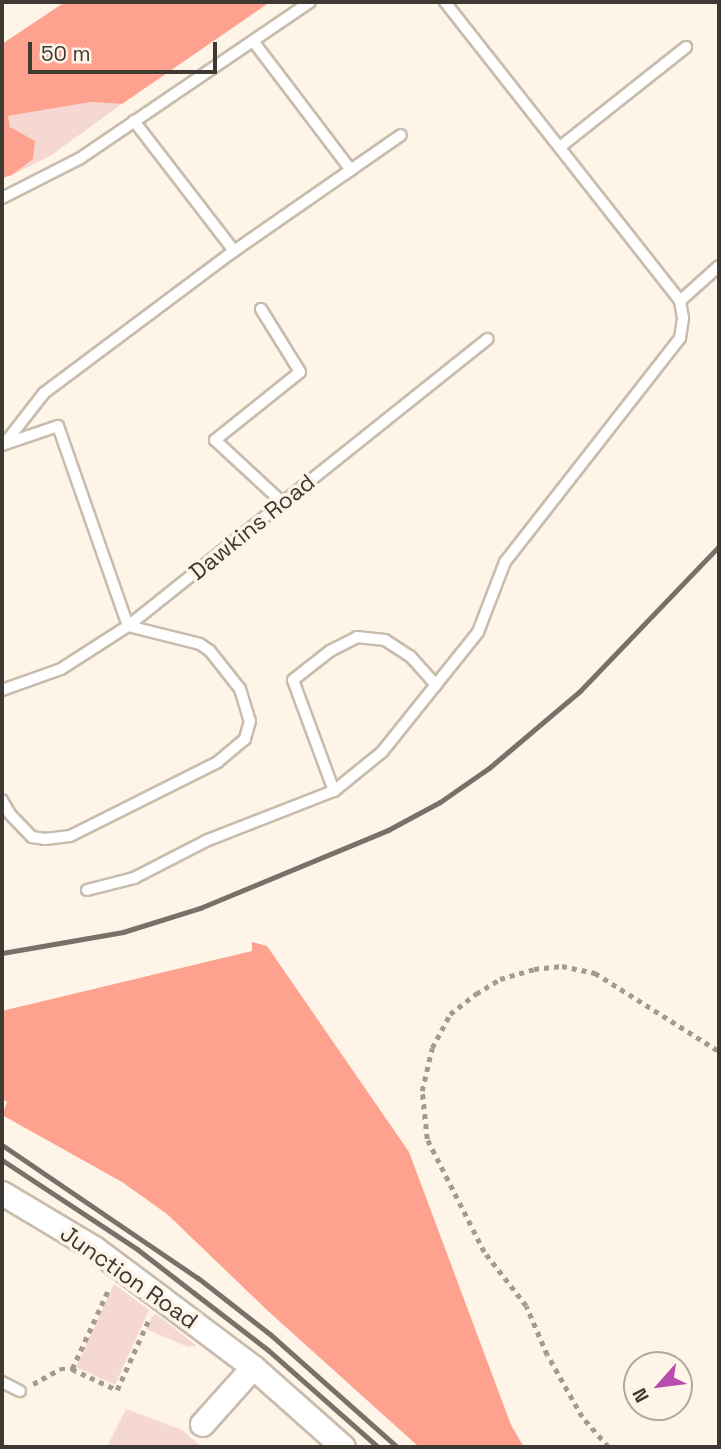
<!DOCTYPE html>
<style>
body{margin:0}
#map{position:relative;width:721px;height:1449px;overflow:hidden;background:#fef4e8;font-family:"Space Grotesk",sans-serif}
div>[style]{position:absolute}
.green>*{inset:0;background:#f6d8d2}
.forest>*{inset:0;background:#fea28f}
.path>*{height:4.5px;margin-top:-2.25px;transform-origin:0;background:repeating-linear-gradient(90deg,#a39b92 0 5px,transparent 0 10px)}
.roads{filter:drop-shadow(2px 0 #c8bcad) drop-shadow(-2px 0 #c8bcad) drop-shadow(0 2px #c8bcad) drop-shadow(0 -2px #c8bcad)}
.service>*{height:10px;margin:-5px;padding:0 5px;transform-origin:5px;border-radius:5px;background:#fff}
.minor>*{height:23px;margin:-11.5px;padding:0 11.5px;transform-origin:11.5px;border-radius:11.5px;background:#fff}
.rail>*{height:5px;margin:-2.5px;padding:0 2.5px;transform-origin:2.5px;border-radius:2.5px;background:#787169}
span{translate:-50% -50%;white-space:nowrap;text-align:center;line-height:1.15;-webkit-text-stroke:7px #fef4e8;paint-order:stroke}
.street-label{font-size:23px;color:#3e3933}
.frame{position:absolute;inset:0;border:4px solid #3e3933;pointer-events:none}
.north{position:absolute;left:623px;top:1351px;width:70px;height:70px;box-sizing:border-box;background:#fef4e8;border:2px solid #b1a9a0;border-radius:50%;rotate:242deg;font-size:19px;font-weight:700;line-height:28px;text-align:center;color:#3e3933}
.north::after{content:'';display:block;margin:auto;width:24px;height:32px;background:#b84dae;clip-path:polygon(50% 0,100% 100%,50% 72%,0 100%)}
.scale{position:absolute;left:28px;top:42px;width:189px;height:32px;box-sizing:border-box;border:4px solid #3e3933;border-top:0;padding-left:9px;font-size:21px;line-height:24px;white-space:nowrap;color:#3e3933;-webkit-text-stroke:5px #fef4e8;paint-order:stroke}
</style>
<div id="map">
<div class="green">
<div style="clip-path:polygon(91px 102px,122px 104px,50px 156px,12px 175px,32px 159px,10px 127px,8px 116px)"></div>
<div style="clip-path:polygon(114px 1284px,149px 1310px,115px 1385px,76px 1367px)"></div>
<div style="clip-path:polygon(156px 1314px,174px 1328px,197px 1346px,188px 1347px,146px 1329px,153px 1315px)"></div>
<div style="clip-path:polygon(126px 1409px,182px 1430px,202px 1447px,107px 1447px)"></div>
</div>
<div class="forest">
<div style="clip-path:polygon(65px 2px,270px 2px,122px 104px,91px 102px,8px 116px,10px 127px,35px 141px,33px 159px,12px 175px,2px 178px,2px 44px)"></div>
<div style="clip-path:polygon(252px 942px,267px 946px,409px 1152px,511px 1425px,524px 1447px,419px 1447px,268px 1311px,167px 1214px,122px 1182px,2px 1115px,7px 1102px,2px 1099px,2px 1011px,252px 951px)"></div>
</div>
<div class="path">
<div style="left:72px;top:1369px;width:89px;rotate:-65.4deg"></div>
<div style="left:33px;top:1384px;width:31px;rotate:-29deg"></div>
<div style="left:60px;top:1369px;width:12px"></div>
<div style="left:72px;top:1369px;width:50px;rotate:25deg"></div>
<div style="left:117px;top:1390px;width:80px;rotate:-65.7deg"></div>
<div style="left:608px;top:1447px;width:40px;rotate:-131deg"></div>
<div style="left:582px;top:1417px;width:71px;rotate:-119.4deg"></div>
<div style="left:547px;top:1355px;width:53px;rotate:-113.2deg"></div>
<div style="left:526px;top:1306px;width:68px;rotate:-127.9deg"></div>
<div style="left:484px;top:1252px;width:127px;rotate:-116.8deg"></div>
<div style="left:427px;top:1139px;width:48px;rotate:-95.9deg"></div>
<div style="left:422px;top:1091px;width:44px;rotate:-76.9deg"></div>
<div style="left:432px;top:1048px;width:38px;rotate:-62deg"></div>
<div style="left:450px;top:1014px;width:33px;rotate:-38deg"></div>
<div style="left:476px;top:994px;width:28px;rotate:-32deg"></div>
<div style="left:500px;top:979px;width:35px;rotate:-16deg"></div>
<div style="left:534px;top:969px;width:28px;rotate:-6deg"></div>
<div style="left:562px;top:966px;width:34px;rotate:12deg"></div>
<div style="left:595px;top:973px;width:146px;rotate:32.2deg"></div>
</div>
<div class="roads">
<div class="service">
<div style="left:445px;top:2px;width:380px;rotate:51.8deg"></div>
<div style="left:680px;top:301px;width:52px;rotate:-41.9deg"></div>
<div style="left:253px;top:41px;width:162px;rotate:52.8deg"></div>
<div style="left:134px;top:121px;width:164px;rotate:52.4deg"></div>
<div style="left:560px;top:147px;width:161px;rotate:-38.4deg"></div>
<div style="left:2px;top:198px;width:86px;rotate:-26.9deg"></div>
<div style="left:79px;top:159px;width:279px;rotate:-34.2deg"></div>
<div style="left:261px;top:309px;width:74px;rotate:58.2deg"></div>
<div style="left:300px;top:372px;width:109px;rotate:141.3deg"></div>
<div style="left:215px;top:440px;width:91px;rotate:42.8deg"></div>
<div style="left:5px;top:443px;width:63px;rotate:-52deg"></div>
<div style="left:44px;top:393px;width:237px;rotate:-36.8deg"></div>
<div style="left:234px;top:251px;width:203px;rotate:-34.8deg"></div>
<div style="left:2px;top:445px;width:59px;rotate:-18.7deg"></div>
<div style="left:58px;top:426px;width:212px;rotate:70.7deg"></div>
<div style="left:128px;top:626px;width:74px;rotate:14deg"></div>
<div style="left:200px;top:644px;width:12px;rotate:35deg"></div>
<div style="left:210px;top:651px;width:48px;rotate:51.7deg"></div>
<div style="left:240px;top:689px;width:34px;rotate:73deg"></div>
<div style="left:250px;top:721px;width:19px;rotate:106deg"></div>
<div style="left:245px;top:739px;width:35px;rotate:140deg"></div>
<div style="left:218px;top:762px;width:165px;rotate:153.4deg"></div>
<div style="left:70px;top:836px;width:25px;rotate:173deg"></div>
<div style="left:45px;top:839px;width:13px;rotate:-171deg"></div>
<div style="left:32px;top:837px;width:32px;rotate:-134deg"></div>
<div style="left:10px;top:814px;width:16px;rotate:-120deg"></div>
<div style="left:2px;top:690px;width:63px;rotate:-19.6deg"></div>
<div style="left:61px;top:669px;width:80px;rotate:-32.7deg"></div>
<div style="left:128px;top:626px;width:460px;rotate:-38.6deg"></div>
<div style="left:334px;top:791px;width:118px;rotate:-110.3deg"></div>
<div style="left:293px;top:680px;width:47px;rotate:-38.1deg"></div>
<div style="left:330px;top:651px;width:30px;rotate:-27deg"></div>
<div style="left:357px;top:637px;width:28px;rotate:6deg"></div>
<div style="left:385px;top:640px;width:30px;rotate:33deg"></div>
<div style="left:410px;top:656px;width:39px;rotate:48deg"></div>
<div style="left:87px;top:890px;width:49px;rotate:-14.3deg"></div>
<div style="left:134px;top:878px;width:83px;rotate:-27.2deg"></div>
<div style="left:208px;top:840px;width:135px;rotate:-21.3deg"></div>
<div style="left:334px;top:791px;width:62px;rotate:-39.1deg"></div>
<div style="left:382px;top:752px;width:154px;rotate:-51.3deg"></div>
<div style="left:478px;top:632px;width:75px;rotate:-68.9deg"></div>
<div style="left:505px;top:562px;width:284px;rotate:-52deg"></div>
<div style="left:680px;top:338px;width:20px;rotate:-81deg"></div>
<div style="left:683px;top:318px;width:17px;rotate:-100deg"></div>
<div style="left:2px;top:1382px;width:20px;rotate:27deg"></div>
</div>
<div class="minor">
<div style="left:2px;top:1193px;width:107px;rotate:30.9deg"></div>
<div style="left:94px;top:1248px;width:84px;rotate:36.7deg"></div>
<div style="left:161px;top:1298px;width:115px;rotate:36.9deg"></div>
<div style="left:253px;top:1367px;width:120px;rotate:41.6deg"></div>
<div style="left:202px;top:1424px;width:76px;rotate:-48.2deg"></div>
</div>
</div>
<div class="rail">
<div style="left:2px;top:953px;width:123px;rotate:-9.8deg"></div>
<div style="left:123px;top:932px;width:81px;rotate:-17.3deg"></div>
<div style="left:200px;top:908px;width:204px;rotate:-22.5deg"></div>
<div style="left:388px;top:830px;width:59px;rotate:-28.3deg"></div>
<div style="left:440px;top:802px;width:60px;rotate:-34.8deg"></div>
<div style="left:489px;top:768px;width:119px;rotate:-40.2deg"></div>
<div style="left:580px;top:691px;width:201px;rotate:-46.2deg"></div>
<div style="left:2px;top:1145px;width:237px;rotate:34.2deg"></div>
<div style="left:198px;top:1278px;width:93px;rotate:38deg"></div>
<div style="left:271px;top:1335px;width:169px;rotate:41.6deg"></div>
<div style="left:2px;top:1160px;width:162px;rotate:33.4deg"></div>
<div style="left:137px;top:1249px;width:72px;rotate:37.7deg"></div>
<div style="left:194px;top:1293px;width:93px;rotate:37.6deg"></div>
<div style="left:268px;top:1350px;width:147px;rotate:41.4deg"></div>
</div>
<div class="street-label">
<span style="left:252px;top:527px;rotate:-39deg">Dawkins Road</span>
<span style="left:129px;top:1277px;rotate:35deg">Junction Road</span>
</div>
<div class="frame"></div>
<div class="north">N</div>
<div class="scale">50 m</div>
</div>
